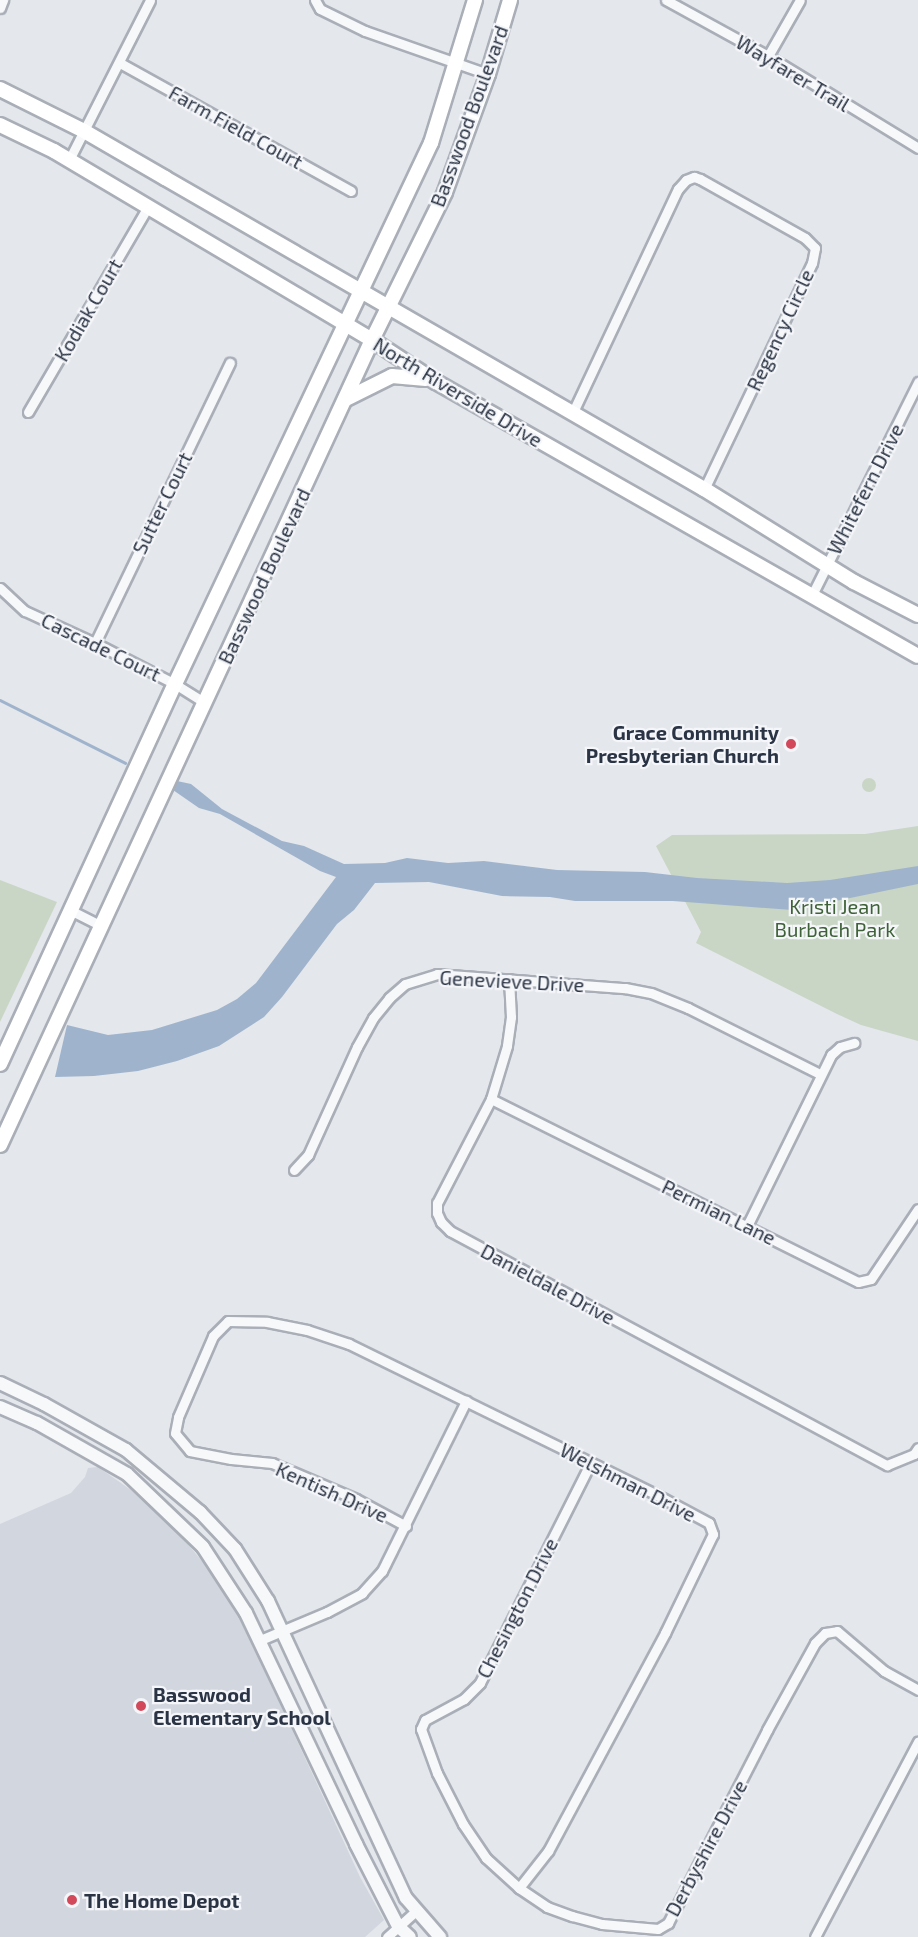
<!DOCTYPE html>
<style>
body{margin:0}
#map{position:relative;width:918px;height:1937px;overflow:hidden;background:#e4e7ec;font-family:"Exo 2",sans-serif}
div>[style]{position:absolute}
.built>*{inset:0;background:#d2d6de}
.green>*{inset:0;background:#c9d6c5}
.round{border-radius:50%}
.water>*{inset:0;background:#9fb4cc}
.stream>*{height:3px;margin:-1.5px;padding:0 1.5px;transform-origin:1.5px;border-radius:1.5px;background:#9fb4cc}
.roads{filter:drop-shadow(2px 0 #a9aeb7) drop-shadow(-2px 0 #a9aeb7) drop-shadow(0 2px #a9aeb7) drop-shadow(0 -2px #a9aeb7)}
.minor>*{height:9px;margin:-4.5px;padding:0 4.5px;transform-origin:4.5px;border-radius:4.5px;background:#f7f8fa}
.tertiary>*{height:12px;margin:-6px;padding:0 6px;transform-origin:6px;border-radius:6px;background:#f7f8fa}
.secondary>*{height:14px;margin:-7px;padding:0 7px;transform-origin:7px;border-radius:7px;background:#fff}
.dots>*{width:16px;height:16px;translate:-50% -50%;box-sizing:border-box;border:3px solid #f4f6f9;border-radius:50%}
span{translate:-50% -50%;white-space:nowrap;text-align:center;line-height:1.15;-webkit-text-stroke:4.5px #f4f6f9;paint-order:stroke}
.street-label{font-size:20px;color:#2b3445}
.poi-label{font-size:20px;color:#2b3445;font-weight:700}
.right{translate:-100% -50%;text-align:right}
.left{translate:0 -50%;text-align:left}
.park-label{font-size:20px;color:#3f6138}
</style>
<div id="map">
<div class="built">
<div style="clip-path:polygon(98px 1467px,138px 1495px,171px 1524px,221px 1584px,239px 1615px,360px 1877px,384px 1920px,365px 1937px,0 1937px,0 1524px,71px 1493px,85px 1477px,88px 1468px)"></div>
</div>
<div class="green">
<div class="round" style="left:862px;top:778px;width:14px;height:14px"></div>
<div style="clip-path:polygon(918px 826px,918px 1041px,861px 1025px,837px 1014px,696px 943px,701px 932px,656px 846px,672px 835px,865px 834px)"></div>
<div style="clip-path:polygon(0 880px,57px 902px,0 1022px)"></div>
</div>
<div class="water">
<div style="clip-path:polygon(177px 781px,191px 784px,222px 809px,282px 841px,304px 846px,344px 864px,385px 863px,407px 858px,448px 863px,484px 861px,557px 870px,645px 872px,697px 878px,787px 883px,830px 880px,918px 866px,918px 884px,792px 910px,673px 901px,575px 901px,550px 897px,502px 896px,429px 882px,375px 883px,354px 910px,337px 924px,282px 997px,264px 1017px,219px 1046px,177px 1061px,138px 1071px,94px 1076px,55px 1077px,67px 1025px,108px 1035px,152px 1030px,217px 1010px,237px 999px,256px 983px,336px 877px,320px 871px,220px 814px,199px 808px,173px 790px)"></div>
</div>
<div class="stream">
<div style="left:0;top:700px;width:140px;rotate:26.7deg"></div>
</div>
<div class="roads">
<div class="minor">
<div style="left:315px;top:0;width:10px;rotate:61deg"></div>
<div style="left:320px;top:9px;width:50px;rotate:26.1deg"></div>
<div style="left:365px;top:31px;width:130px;rotate:19.3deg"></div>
<div style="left:666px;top:0;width:116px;rotate:28.8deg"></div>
<div style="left:768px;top:56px;width:176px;rotate:31.5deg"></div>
<div style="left:0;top:8px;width:9px;rotate:-69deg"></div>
<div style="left:768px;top:56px;width:64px;rotate:-60.3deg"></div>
<div style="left:120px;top:63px;width:264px;rotate:29deg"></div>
<div style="left:69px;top:160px;width:179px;rotate:-63.1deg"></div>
<div style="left:28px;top:412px;width:238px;rotate:-59.7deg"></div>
<div style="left:572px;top:414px;width:249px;rotate:-64.8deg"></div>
<div style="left:678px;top:189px;width:12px;rotate:-48deg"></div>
<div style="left:686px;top:180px;width:9px;rotate:-21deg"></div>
<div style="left:694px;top:177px;width:6px;rotate:18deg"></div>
<div style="left:700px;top:179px;width:120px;rotate:29.3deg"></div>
<div style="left:805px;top:238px;width:14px;rotate:45deg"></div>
<div style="left:815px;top:248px;width:15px;rotate:101deg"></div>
<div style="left:812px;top:263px;width:250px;rotate:115.5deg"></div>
<div style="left:0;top:588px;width:34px;rotate:43deg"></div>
<div style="left:25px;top:611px;width:77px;rotate:24.6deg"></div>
<div style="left:95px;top:643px;width:90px;rotate:27.1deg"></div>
<div style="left:175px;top:684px;width:36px;rotate:32deg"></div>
<div style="left:812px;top:595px;width:238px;rotate:-63.5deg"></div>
<div style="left:95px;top:643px;width:311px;rotate:-64.3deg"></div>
<div style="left:72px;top:911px;width:31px;rotate:27deg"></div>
<div style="left:509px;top:979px;width:38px;rotate:87deg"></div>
<div style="left:511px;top:1017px;width:29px;rotate:98deg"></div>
<div style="left:507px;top:1046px;width:55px;rotate:106.8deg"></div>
<div style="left:491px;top:1099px;width:117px;rotate:117.4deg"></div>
<div style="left:437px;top:1203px;width:10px;rotate:90deg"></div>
<div style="left:437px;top:1213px;width:10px;rotate:66deg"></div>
<div style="left:441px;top:1222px;width:13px;rotate:45deg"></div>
<div style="left:450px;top:1231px;width:496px;rotate:28.2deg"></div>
<div style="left:887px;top:1465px;width:29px;rotate:-22deg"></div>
<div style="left:914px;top:1454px;width:7px;rotate:-56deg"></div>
<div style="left:491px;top:1099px;width:410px;rotate:26.5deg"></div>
<div style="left:858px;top:1282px;width:13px;rotate:-13deg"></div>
<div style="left:871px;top:1279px;width:84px;rotate:-56.1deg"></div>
<div style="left:294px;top:1170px;width:21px;rotate:-47deg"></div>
<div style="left:308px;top:1155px;width:119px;rotate:-65.6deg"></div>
<div style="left:357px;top:1047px;width:33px;rotate:-61deg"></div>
<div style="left:373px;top:1018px;width:26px;rotate:-51deg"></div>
<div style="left:389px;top:998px;width:21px;rotate:-41deg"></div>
<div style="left:405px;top:984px;width:34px;rotate:-17deg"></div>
<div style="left:437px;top:974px;width:189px;rotate:4.3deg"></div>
<div style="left:625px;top:988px;width:26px;rotate:11deg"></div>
<div style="left:651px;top:993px;width:40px;rotate:22deg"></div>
<div style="left:688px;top:1008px;width:148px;rotate:26.6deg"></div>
<div style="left:747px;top:1226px;width:191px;rotate:-63.8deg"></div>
<div style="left:831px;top:1055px;width:12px;rotate:-42deg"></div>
<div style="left:840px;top:1047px;width:15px;rotate:-16deg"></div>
<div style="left:590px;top:1464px;width:245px;rotate:116.7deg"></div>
<div style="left:480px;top:1683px;width:23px;rotate:135deg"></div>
<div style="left:464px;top:1699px;width:44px;rotate:151.7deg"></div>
<div style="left:425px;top:1720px;width:10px;rotate:114deg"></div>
<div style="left:421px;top:1729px;width:47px;rotate:70deg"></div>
<div style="left:437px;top:1773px;width:57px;rotate:63deg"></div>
<div style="left:463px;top:1824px;width:41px;rotate:55.9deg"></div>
<div style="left:486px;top:1858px;width:45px;rotate:42.3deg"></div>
<div style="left:519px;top:1888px;width:34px;rotate:34deg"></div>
<div style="left:547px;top:1907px;width:27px;rotate:20deg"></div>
<div style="left:572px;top:1916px;width:31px;rotate:15deg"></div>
<div style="left:602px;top:1924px;width:56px;rotate:5.1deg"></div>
<div style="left:658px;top:1929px;width:12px;rotate:-31deg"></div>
<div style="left:668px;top:1923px;width:217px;rotate:-62.8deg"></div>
<div style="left:767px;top:1730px;width:99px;rotate:-61.1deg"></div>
<div style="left:815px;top:1643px;width:14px;rotate:-45deg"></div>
<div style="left:825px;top:1633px;width:12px;rotate:-9deg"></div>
<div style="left:837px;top:1631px;width:62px;rotate:40.4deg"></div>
<div style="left:884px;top:1671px;width:39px;rotate:29deg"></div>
<div style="left:406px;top:1526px;width:57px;rotate:-151.6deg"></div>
<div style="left:356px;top:1499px;width:91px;rotate:-156.8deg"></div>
<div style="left:272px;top:1463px;width:41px;rotate:-174.4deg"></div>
<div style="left:231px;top:1459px;width:42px;rotate:-169deg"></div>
<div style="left:190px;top:1451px;width:23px;rotate:-130deg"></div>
<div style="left:175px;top:1433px;width:16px;rotate:-79deg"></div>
<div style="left:178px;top:1417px;width:88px;rotate:-66.6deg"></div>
<div style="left:213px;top:1336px;width:21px;rotate:-45deg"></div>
<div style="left:228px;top:1321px;width:39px;rotate:1deg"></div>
<div style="left:267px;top:1322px;width:41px;rotate:11.3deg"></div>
<div style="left:307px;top:1330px;width:44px;rotate:18.4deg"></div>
<div style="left:349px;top:1344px;width:341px;rotate:26.1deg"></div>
<div style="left:655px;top:1494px;width:61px;rotate:28.2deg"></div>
<div style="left:709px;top:1523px;width:12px;rotate:70deg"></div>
<div style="left:713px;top:1534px;width:110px;rotate:115.9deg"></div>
<div style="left:665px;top:1633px;width:247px;rotate:118.2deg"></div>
<div style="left:548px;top:1851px;width:47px;rotate:128.1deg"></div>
<div style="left:258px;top:1641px;width:75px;rotate:-22.8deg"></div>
<div style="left:327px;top:1612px;width:40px;rotate:-28deg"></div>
<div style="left:362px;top:1593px;width:30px;rotate:-48deg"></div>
<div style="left:382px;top:1571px;width:190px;rotate:-63.7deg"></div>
<div style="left:387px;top:1937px;width:39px;rotate:-42deg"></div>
<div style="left:815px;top:1937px;width:221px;rotate:-62.2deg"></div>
</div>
<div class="tertiary">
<div style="left:0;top:1383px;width:49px;rotate:25.5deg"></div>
<div style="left:44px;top:1404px;width:94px;rotate:29.3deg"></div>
<div style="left:126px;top:1450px;width:97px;rotate:40deg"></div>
<div style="left:200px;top:1512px;width:51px;rotate:46.6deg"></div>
<div style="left:235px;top:1549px;width:62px;rotate:57.6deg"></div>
<div style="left:268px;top:1601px;width:327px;rotate:65.1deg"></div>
<div style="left:406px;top:1898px;width:52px;rotate:48.9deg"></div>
<div style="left:0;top:1407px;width:40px;rotate:23.4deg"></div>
<div style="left:37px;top:1423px;width:103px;rotate:29.5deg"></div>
<div style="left:127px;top:1474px;width:105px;rotate:43.8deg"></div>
<div style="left:203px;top:1547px;width:79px;rotate:56.9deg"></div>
<div style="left:246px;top:1613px;width:256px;rotate:64.5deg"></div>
<div style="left:356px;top:1844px;width:92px;rotate:62.9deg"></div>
<div style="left:398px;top:1926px;width:16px;rotate:43deg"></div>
</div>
<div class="secondary">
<div style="left:0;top:89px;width:94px;rotate:26.6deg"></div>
<div style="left:84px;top:131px;width:94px;rotate:30.1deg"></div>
<div style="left:165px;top:178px;width:622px;rotate:29.98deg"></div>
<div style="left:704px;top:489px;width:176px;rotate:31.8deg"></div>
<div style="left:854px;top:582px;width:72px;rotate:27.3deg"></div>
<div style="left:0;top:125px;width:60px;rotate:25.7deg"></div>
<div style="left:54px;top:151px;width:370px;rotate:30.7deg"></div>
<div style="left:372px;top:340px;width:77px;rotate:33.3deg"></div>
<div style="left:436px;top:382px;width:554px;rotate:29.62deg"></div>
<div style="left:346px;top:399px;width:51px;rotate:-26.6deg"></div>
<div style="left:392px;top:376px;width:34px;rotate:5deg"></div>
<div style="left:0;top:1064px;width:418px;rotate:-65.3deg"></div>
<div style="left:175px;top:684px;width:599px;rotate:-64.68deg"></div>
<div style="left:431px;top:143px;width:150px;rotate:-72.9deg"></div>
<div style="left:0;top:1145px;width:887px;rotate:-65.2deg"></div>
<div style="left:372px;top:340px;width:165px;rotate:-63.7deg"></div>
<div style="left:445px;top:192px;width:126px;rotate:-70deg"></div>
<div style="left:488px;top:74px;width:77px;rotate:-73.4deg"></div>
</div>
</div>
<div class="dots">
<div style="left:791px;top:744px;background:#d1495b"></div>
<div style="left:141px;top:1706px;background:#d1495b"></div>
<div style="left:72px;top:1900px;background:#d1495b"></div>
</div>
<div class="street-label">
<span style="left:793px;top:73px;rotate:31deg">Wayfarer Trail</span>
<span style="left:469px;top:116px;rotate:-70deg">Basswood Boulevard</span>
<span style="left:236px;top:127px;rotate:29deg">Farm Field Court</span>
<span style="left:88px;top:310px;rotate:-60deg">Kodiak Court</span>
<span style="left:780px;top:330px;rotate:-65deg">Regency Circle</span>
<span style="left:458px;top:392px;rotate:31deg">North Riverside Drive</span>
<span style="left:865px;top:489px;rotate:-63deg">Whitefern Drive</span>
<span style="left:162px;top:503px;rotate:-64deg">Sutter Court</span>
<span style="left:264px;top:576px;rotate:-65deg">Basswood Boulevard</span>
<span style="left:101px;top:647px;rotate:26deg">Cascade Court</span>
<span style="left:512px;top:981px;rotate:3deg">Genevieve Drive</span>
<span style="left:719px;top:1212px;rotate:26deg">Permian Lane</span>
<span style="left:548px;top:1284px;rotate:28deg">Danieldale Drive</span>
<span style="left:628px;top:1482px;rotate:27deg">Welshman Drive</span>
<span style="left:332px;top:1492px;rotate:24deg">Kentish Drive</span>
<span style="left:517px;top:1608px;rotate:-63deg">Chesington Drive</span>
<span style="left:706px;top:1848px;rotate:-62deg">Derbyshire Drive</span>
</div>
<div class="poi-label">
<span class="right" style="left:779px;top:744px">Grace Community<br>Presbyterian Church</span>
<span class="left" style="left:153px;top:1706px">Basswood<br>Elementary School</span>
<span class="left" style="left:84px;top:1900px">The Home Depot</span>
</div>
<div class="park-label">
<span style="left:835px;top:918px">Kristi Jean<br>Burbach Park</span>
</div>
</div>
